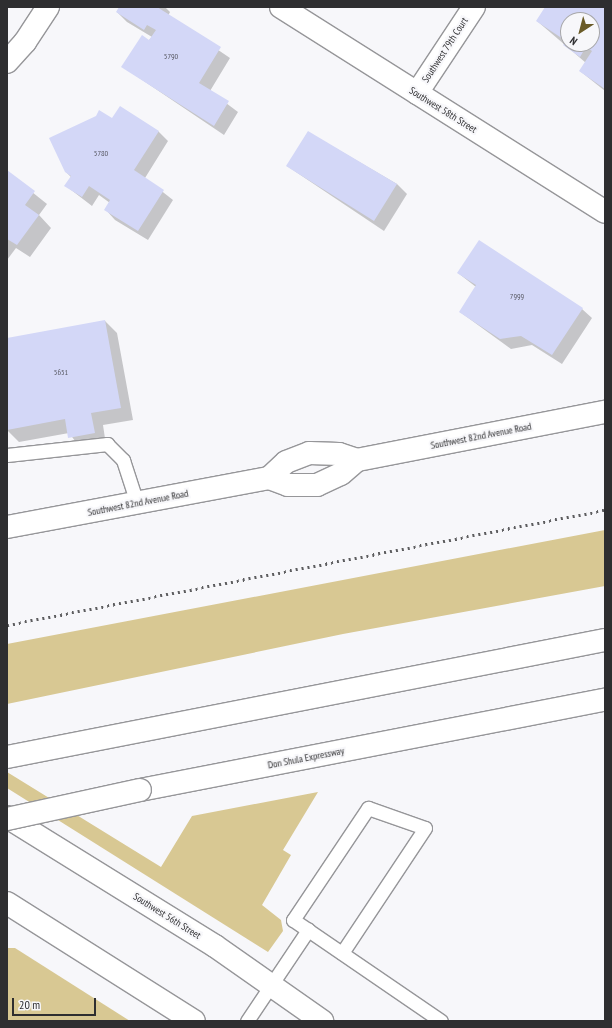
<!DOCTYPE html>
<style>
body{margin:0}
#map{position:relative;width:612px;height:1028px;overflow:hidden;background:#f7f7fa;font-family:"PT Sans Narrow",sans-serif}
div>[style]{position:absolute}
.green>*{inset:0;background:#d8c893}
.shadow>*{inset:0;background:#0003}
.building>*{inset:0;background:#d3d7f7}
.roads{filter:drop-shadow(1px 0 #969699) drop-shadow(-1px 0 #969699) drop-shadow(0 1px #969699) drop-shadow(0 -1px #969699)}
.service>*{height:13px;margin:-6.5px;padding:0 6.5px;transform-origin:6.5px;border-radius:6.5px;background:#fff}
.minor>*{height:22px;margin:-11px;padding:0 11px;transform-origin:11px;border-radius:11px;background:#fff}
.tertiary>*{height:22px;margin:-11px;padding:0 11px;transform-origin:11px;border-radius:11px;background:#fff}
.secondary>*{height:22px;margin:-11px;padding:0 11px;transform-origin:11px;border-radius:11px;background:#fff}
.motorway>*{height:22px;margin:-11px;padding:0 11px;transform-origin:11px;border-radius:11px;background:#fff}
.rail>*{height:3px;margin-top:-1.5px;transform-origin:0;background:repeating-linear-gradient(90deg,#5d5d5f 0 2px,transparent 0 6px)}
.bridges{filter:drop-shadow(1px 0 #969699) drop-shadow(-1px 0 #969699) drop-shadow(0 1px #969699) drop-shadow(0 -1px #969699)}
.motorway-bridge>*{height:22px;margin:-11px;padding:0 11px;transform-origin:11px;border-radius:11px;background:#fff}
span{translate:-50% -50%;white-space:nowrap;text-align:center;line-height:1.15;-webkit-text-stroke:4px #f7f7fa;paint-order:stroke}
.number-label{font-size:8px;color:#575862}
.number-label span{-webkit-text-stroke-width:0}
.street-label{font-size:10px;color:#2e2e30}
.frame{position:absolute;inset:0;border:8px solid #2e2e30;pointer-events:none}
.north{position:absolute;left:560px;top:12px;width:40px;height:40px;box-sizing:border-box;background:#f7f7fa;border:1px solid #a7a7a9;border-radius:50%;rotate:216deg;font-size:11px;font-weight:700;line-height:16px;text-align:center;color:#2e2e30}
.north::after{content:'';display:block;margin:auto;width:14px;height:18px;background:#6a5b28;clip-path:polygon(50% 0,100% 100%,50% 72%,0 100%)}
.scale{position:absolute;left:12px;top:998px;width:84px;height:18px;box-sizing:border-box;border:2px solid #2e2e30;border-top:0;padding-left:5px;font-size:12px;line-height:14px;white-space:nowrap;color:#2e2e30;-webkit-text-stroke:3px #f7f7fa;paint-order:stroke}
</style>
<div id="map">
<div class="green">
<div style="clip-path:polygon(605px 530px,605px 586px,343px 634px,7px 704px,7px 644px)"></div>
<div style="clip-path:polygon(7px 772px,161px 867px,192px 816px,318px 792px,283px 850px,291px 855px,262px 905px,281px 920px,283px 931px,268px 952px,7px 788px)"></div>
<div style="clip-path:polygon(7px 948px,15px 948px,130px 1021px,7px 1021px)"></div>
</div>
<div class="shadow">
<div style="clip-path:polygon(120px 7px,165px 7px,170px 12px,168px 16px,230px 58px,210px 91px,238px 112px,224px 135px,123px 67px,152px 37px,127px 22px,117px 12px)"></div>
<div style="clip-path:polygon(evenodd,546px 7px,605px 7px,605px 91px,580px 71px,586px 63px,537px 21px,546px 7px,568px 20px,592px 20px,592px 44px,568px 44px,568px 20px)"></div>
<div style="clip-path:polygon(112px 120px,158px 131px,168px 141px,145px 178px,173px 200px,148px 240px,115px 220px,106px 210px,110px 203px,99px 195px,92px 206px,66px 186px,71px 177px,66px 172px)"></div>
<div style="clip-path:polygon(308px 132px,397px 184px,407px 194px,384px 231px,287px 166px)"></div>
<div style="clip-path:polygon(7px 172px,47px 204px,39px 215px,51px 228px,30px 257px,16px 248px,7px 260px)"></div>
<div style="clip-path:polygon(458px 273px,582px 309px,592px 318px,562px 364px,532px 345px,511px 349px,460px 312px,476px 287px)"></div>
<div style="clip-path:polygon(105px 321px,117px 333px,133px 420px,103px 425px,106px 445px,82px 450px,69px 433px,19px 442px,7px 430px,7px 339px)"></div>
</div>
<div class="building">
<div style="clip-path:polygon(119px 7px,157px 7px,221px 47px,199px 83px,229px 101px,214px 126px,121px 67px,142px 35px,149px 40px,156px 30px,147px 25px,144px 30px,116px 12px)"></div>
<div style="clip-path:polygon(evenodd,545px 7px,605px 7px,605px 89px,579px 71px,592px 51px,586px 47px,580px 57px,563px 45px,566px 41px,536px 21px,545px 7px,568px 20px,592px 20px,592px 44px,568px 44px,568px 20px)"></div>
<div style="clip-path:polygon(120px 106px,159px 131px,134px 170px,164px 190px,138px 231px,104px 210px,110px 200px,89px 186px,82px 197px,64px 186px,71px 176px,65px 172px,49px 138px,96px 116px,99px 110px,112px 118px)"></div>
<div style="clip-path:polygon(308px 131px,397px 184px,374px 221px,286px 166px)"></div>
<div style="clip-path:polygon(7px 170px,35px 191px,25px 205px,39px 215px,17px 245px,7px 239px)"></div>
<div style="clip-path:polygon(479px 240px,583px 308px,552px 355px,521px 336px,500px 339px,459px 312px,476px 285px,457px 273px)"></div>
<div style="clip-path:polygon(105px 320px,121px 408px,91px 413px,95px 433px,68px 438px,65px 419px,7px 430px,7px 338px)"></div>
</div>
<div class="roads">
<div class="service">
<div style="left:7px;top:455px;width:101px;rotate:-6.3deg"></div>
<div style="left:107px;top:444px;width:23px;rotate:45deg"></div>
<div style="left:123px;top:460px;width:45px;rotate:72deg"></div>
<div style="left:308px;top:930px;width:18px;rotate:-146deg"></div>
<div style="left:293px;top:920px;width:135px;rotate:-56.2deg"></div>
<div style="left:368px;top:808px;width:60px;rotate:19.3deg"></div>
<div style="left:425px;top:828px;width:150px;rotate:123.6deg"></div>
<div style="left:247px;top:1021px;width:110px;rotate:-56.2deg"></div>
<div style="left:308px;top:930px;width:161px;rotate:34.4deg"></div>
</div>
<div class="minor">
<div style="left:7px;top:62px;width:27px;rotate:-48deg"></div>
<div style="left:25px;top:42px;width:42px;rotate:-56.7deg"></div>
<div style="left:417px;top:93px;width:103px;rotate:-56.5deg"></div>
</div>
<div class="tertiary">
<div style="left:281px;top:7px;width:383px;rotate:32.3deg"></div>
<div style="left:269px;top:478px;width:23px;rotate:-43deg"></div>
<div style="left:286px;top:462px;width:25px;rotate:-21deg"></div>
<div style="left:309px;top:453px;width:30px;rotate:2deg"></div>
<div style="left:339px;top:454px;width:19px;rotate:18deg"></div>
<div style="left:7px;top:527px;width:267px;rotate:-10.6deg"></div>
<div style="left:269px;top:478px;width:20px;rotate:20deg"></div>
<div style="left:288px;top:485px;width:29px"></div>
<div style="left:317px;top:485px;width:26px;rotate:-25deg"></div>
<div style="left:341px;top:474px;width:21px;rotate:-41deg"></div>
<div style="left:357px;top:460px;width:253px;rotate:-11deg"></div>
</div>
<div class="secondary">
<div style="left:7px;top:817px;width:245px;rotate:31.8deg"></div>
<div style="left:215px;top:946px;width:131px;rotate:35deg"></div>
<div style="left:7px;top:903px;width:221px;rotate:32.3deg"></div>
</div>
<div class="motorway">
<div style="left:7px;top:757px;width:609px;rotate:-11.07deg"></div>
<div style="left:140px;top:790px;width:474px;rotate:-11deg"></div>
</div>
</div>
<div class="rail">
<div style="left:7px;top:625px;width:609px;rotate:-10.89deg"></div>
</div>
<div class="bridges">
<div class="motorway-bridge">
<div style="left:7px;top:819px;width:136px;rotate:-12.3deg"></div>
</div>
</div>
<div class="number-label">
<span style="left:171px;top:57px">5790</span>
<span style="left:101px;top:154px">5780</span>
<span style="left:517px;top:297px">7999</span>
<span style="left:61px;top:373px">5651</span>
</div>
<div class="street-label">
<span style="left:445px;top:50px;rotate:-57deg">Southwest 79th Court</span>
<span style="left:443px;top:110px;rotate:32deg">Southwest 58th Street</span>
<span style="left:481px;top:436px;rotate:-11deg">Southwest 82nd Avenue Road</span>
<span style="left:138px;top:503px;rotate:-11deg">Southwest 82nd Avenue Road</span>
<span style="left:306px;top:758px;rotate:-11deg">Don Shula Expressway</span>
<span style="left:167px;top:916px;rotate:32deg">Southwest 56th Street</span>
</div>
<div class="frame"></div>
<div class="north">N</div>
<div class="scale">20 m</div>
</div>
